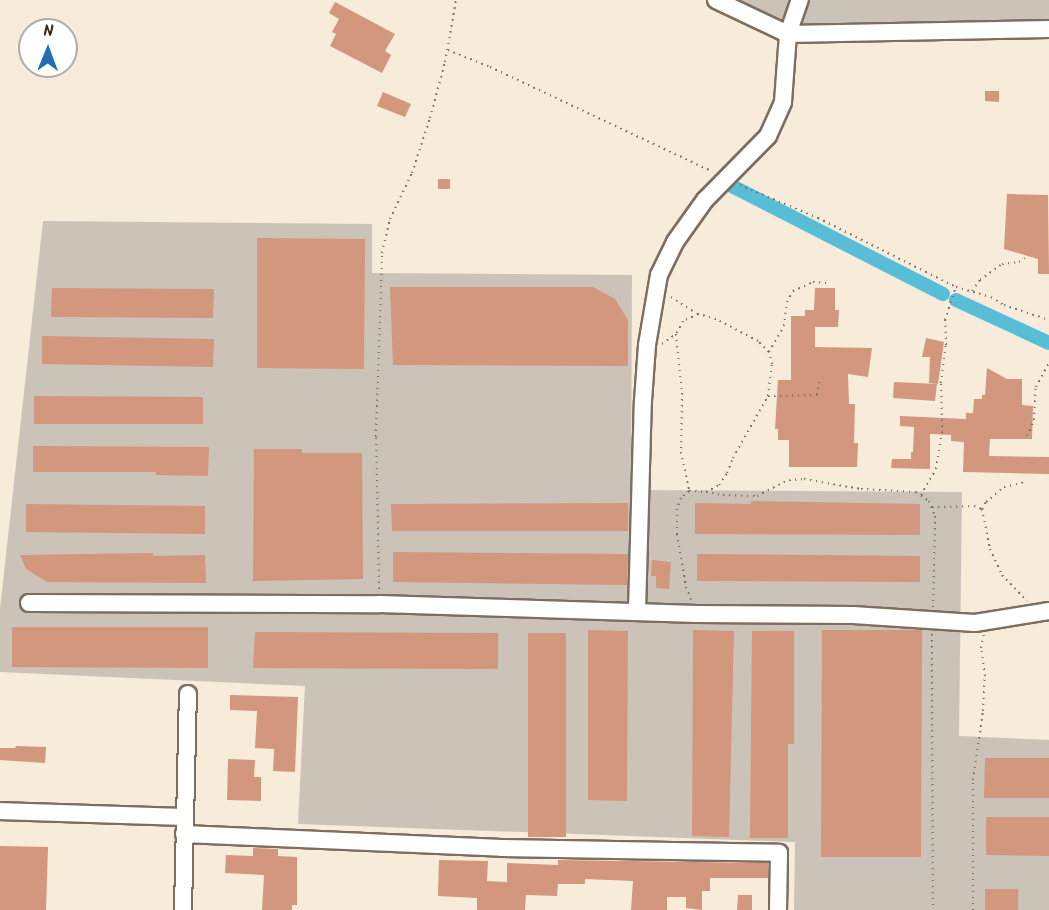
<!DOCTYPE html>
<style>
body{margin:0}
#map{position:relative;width:1049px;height:910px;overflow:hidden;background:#f7ecda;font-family:Kalam,sans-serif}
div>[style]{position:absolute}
.industrial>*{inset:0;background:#cbc3b8}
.canal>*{height:14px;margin:-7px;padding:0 7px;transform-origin:7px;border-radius:7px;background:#58bdd6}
.building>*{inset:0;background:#d2977d}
.path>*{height:2px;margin-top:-1px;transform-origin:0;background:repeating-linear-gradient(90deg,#7d6e60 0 1.5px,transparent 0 6px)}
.roads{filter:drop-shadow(2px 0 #7d6e60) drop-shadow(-2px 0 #7d6e60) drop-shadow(0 2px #7d6e60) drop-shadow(0 -2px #7d6e60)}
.minor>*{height:16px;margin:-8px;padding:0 8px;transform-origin:8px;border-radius:8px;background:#fff}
span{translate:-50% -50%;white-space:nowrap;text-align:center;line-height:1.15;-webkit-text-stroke:6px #fff;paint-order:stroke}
.north{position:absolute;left:18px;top:18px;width:60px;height:60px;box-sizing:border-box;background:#fff;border:2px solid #b1aaa5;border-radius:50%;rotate:1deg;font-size:16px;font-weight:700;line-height:24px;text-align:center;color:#3b2a1e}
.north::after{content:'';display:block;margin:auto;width:21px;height:27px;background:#1f6fb2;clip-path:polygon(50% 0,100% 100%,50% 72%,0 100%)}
</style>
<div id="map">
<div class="industrial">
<div style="clip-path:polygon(734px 0,1049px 0,1049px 20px,786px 25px)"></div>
<div style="clip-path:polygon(43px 221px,372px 224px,372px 273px,632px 275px,631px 490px,962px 492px,959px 736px,1049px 740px,1049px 910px,794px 910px,795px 842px,298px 824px,305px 686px,0 672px,0 609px)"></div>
</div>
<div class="canal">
<div style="left:724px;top:182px;width:246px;rotate:27.1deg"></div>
<div style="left:956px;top:300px;width:102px;rotate:24.8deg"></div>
</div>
<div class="building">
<div style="clip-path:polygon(335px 2px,395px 34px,385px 51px,391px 55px,382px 73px,330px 46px,336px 34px,332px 32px,339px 19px,329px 13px)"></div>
<div style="clip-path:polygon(985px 91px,999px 91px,999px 102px,985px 101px)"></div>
<div style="clip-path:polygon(383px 92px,411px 104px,405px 117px,377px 106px)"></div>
<div style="clip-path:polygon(438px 179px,450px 179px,450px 189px,438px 189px)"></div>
<div style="clip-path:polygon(1007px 194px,1048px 195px,1049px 274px,1038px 274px,1038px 259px,1004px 249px)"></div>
<div style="clip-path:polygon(257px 238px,365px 239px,364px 369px,257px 368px)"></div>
<div style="clip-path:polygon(390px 287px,593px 287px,615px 299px,628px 320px,628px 366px,393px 365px)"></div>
<div style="clip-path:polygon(52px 288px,214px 289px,213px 318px,51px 317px)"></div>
<div style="clip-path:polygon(815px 288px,835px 288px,835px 310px,839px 310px,838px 327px,815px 327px,815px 347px,872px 348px,868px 377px,848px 374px,849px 404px,855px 404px,854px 443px,858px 443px,857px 467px,789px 467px,789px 440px,778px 440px,778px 429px,775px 429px,778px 380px,791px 380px,791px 316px,805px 316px,805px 310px,814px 310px)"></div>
<div style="clip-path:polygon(42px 336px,214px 339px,213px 367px,42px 364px)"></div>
<div style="clip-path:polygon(926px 338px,944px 342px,938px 384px,929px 383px,930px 357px,922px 357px)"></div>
<div style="clip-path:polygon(987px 368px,1007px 379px,1022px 379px,1022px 405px,1033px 406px,1032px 439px,990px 439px,989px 456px,1049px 457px,1049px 474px,963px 472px,964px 442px,951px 441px,951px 435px,930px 434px,930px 469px,891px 468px,892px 459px,911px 459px,911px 452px,913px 452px,914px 427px,900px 426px,900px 416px,966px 419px,966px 413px,973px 413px,974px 399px,982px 399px,982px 395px,985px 395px)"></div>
<div style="clip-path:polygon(894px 382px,937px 384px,935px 401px,893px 398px)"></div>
<div style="clip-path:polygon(34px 396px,203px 397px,203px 424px,34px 424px)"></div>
<div style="clip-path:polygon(33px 446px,209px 447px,208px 476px,156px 475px,156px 472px,33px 472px)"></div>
<div style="clip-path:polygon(254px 449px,302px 449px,302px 453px,362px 453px,363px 579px,253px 581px)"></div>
<div style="clip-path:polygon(751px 501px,920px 504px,920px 535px,695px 534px,695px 503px,751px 504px)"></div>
<div style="clip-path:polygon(628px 503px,628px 531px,392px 531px,391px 504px)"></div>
<div style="clip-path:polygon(26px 504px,205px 506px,205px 534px,26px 532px)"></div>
<div style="clip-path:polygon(393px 552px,628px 554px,627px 585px,393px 582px)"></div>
<div style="clip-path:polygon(153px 553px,153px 556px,205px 555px,206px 583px,47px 582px,26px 569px,20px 555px)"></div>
<div style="clip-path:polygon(697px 554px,920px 556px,920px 582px,697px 581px)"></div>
<div style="clip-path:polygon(652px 560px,671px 562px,669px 589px,656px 588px,656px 576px,651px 576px)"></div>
<div style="clip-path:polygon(12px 627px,208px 627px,208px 668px,12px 667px)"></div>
<div style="clip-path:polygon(588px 630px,628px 631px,627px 801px,588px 800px)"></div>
<div style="clip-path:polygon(693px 630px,734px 631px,729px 837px,692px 836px)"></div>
<div style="clip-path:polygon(822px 630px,922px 630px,921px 857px,821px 857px)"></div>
<div style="clip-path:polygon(752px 631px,794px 631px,794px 744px,788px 744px,788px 838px,750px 838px)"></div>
<div style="clip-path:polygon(255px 632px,498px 633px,498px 669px,253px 668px)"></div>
<div style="clip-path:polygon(528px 633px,566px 633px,566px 837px,528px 837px)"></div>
<div style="clip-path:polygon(230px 695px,298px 697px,295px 772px,273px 771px,274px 749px,255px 748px,257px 711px,230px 710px)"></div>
<div style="clip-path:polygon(16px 746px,46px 747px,45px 763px,0 760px,0 748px,15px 748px)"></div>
<div style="clip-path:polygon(985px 758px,1049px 758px,1049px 798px,984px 798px)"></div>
<div style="clip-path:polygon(228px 759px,255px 760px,254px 777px,261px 777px,261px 801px,227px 800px)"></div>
<div style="clip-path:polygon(986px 817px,1049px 817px,1049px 856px,986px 855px)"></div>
<div style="clip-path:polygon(0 846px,48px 847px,46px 910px,0 910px)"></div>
<div style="clip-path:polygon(253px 848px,278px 849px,278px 856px,297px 857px,297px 905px,292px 905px,292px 910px,262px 910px,264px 875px,225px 873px,226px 855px,253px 856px)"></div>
<div style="clip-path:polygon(439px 860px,488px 861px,487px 881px,507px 882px,507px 863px,558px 865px,558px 860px,768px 863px,768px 878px,710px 878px,710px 891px,702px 891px,702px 910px,686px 908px,686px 897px,667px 897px,667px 910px,631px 910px,633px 881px,585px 879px,585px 884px,558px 884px,557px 896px,526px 895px,525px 910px,477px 910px,477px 898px,438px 896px)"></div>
<div style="clip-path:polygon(985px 889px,1018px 889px,1018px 910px,985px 910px)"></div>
<div style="clip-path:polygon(738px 895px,752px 895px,752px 910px,737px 910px)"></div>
</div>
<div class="path">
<div style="left:448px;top:50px;width:45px;rotate:22deg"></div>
<div style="left:490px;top:67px;width:246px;rotate:25.2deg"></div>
<div style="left:740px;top:185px;width:85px;rotate:22.9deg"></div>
<div style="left:818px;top:218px;width:154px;rotate:26.6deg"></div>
<div style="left:956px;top:287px;width:36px;rotate:16deg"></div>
<div style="left:991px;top:297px;width:15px;rotate:32deg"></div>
<div style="left:1004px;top:305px;width:47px;rotate:18.4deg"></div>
<div style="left:972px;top:291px;width:14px;rotate:-54deg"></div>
<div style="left:980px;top:280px;width:27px;rotate:-36deg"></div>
<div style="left:1002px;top:264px;width:17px;rotate:-7deg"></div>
<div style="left:1019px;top:262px;width:7px;rotate:-34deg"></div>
<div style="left:671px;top:297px;width:30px;rotate:33deg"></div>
<div style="left:662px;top:344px;width:17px;rotate:-36deg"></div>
<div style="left:769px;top:352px;width:30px;rotate:-60deg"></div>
<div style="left:784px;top:326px;width:24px;rotate:-83deg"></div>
<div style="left:787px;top:302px;width:13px;rotate:-61deg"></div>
<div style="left:793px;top:291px;width:22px;rotate:-24deg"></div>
<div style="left:813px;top:282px;width:13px;rotate:4deg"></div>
<div style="left:768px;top:396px;width:49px;rotate:-1.2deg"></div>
<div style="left:817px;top:395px;width:15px;rotate:-79deg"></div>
<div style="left:1027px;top:436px;width:17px;rotate:-66deg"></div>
<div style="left:1034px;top:420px;width:33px;rotate:-87deg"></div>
<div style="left:1036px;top:387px;width:27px;rotate:-62deg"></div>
<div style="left:689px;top:491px;width:17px;rotate:3deg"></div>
<div style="left:706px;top:492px;width:15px;rotate:-28deg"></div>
<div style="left:719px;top:485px;width:14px;rotate:-56deg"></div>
<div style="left:727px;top:473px;width:16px;rotate:-68deg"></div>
<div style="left:733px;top:458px;width:71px;rotate:-60.6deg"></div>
<div style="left:768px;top:396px;width:32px;rotate:-83deg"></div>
<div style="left:772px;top:364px;width:12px;rotate:-104deg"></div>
<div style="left:769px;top:352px;width:16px;rotate:-135deg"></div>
<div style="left:758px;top:341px;width:47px;rotate:-152.4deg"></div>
<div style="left:716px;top:319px;width:19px;rotate:-164deg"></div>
<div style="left:698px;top:314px;width:17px;rotate:155deg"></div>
<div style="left:683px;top:321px;width:15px;rotate:118deg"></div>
<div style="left:676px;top:334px;width:59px;rotate:84.2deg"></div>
<div style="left:682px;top:393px;width:59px;rotate:91deg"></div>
<div style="left:681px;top:452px;width:40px;rotate:78deg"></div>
<div style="left:689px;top:491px;width:11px;rotate:139deg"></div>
<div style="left:681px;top:498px;width:12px;rotate:110deg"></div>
<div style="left:677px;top:509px;width:25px;rotate:90deg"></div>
<div style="left:677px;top:534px;width:54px;rotate:80.4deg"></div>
<div style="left:686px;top:587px;width:14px;rotate:69deg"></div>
<div style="left:706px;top:492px;width:17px;rotate:10deg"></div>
<div style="left:723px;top:495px;width:34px;rotate:2deg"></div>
<div style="left:757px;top:496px;width:36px;rotate:-27deg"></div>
<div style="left:789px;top:480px;width:15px;rotate:-4deg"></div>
<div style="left:804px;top:479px;width:58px;rotate:10deg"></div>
<div style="left:861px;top:489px;width:55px;rotate:3.1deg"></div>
<div style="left:916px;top:492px;width:16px;rotate:35deg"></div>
<div style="left:929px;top:501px;width:16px;rotate:68deg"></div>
<div style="left:935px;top:516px;width:91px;rotate:91.3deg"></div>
<div style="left:921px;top:495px;width:30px;rotate:-60deg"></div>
<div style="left:936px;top:469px;width:36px;rotate:-81deg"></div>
<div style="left:942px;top:433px;width:50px;rotate:-91.1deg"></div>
<div style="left:941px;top:383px;width:38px;rotate:-83deg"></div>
<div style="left:946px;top:345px;width:25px;rotate:-92deg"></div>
<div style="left:945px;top:320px;width:35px;rotate:-72deg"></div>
<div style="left:932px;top:507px;width:42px;rotate:-1.4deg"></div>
<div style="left:974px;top:506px;width:9px;rotate:21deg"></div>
<div style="left:982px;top:509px;width:41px;rotate:78.7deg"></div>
<div style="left:990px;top:549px;width:29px;rotate:65deg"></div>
<div style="left:1002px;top:575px;width:36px;rotate:46deg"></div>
<div style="left:982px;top:509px;width:8px;rotate:-60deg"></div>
<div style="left:986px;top:502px;width:23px;rotate:-40deg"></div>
<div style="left:1004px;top:487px;width:22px;rotate:-13deg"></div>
<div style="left:379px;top:589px;width:152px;rotate:-91.1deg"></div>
<div style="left:376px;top:437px;width:184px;rotate:-88.1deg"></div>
<div style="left:382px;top:253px;width:35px;rotate:-77deg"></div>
<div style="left:390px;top:219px;width:51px;rotate:-64.4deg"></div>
<div style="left:412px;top:173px;width:58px;rotate:-71.9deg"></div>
<div style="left:430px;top:118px;width:58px;rotate:-75deg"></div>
<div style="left:445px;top:62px;width:63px;rotate:-79.9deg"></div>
<div style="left:932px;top:634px;width:276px;rotate:89.8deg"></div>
<div style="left:973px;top:910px;width:130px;rotate:-90deg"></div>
<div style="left:973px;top:780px;width:70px;rotate:-81.8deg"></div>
<div style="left:983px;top:711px;width:35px;rotate:-87deg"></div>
<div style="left:985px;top:676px;width:28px;rotate:-98deg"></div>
<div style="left:981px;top:648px;width:14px;rotate:-78deg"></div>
</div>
<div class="roads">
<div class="minor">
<div style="left:716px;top:0;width:80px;rotate:25.3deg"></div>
<div style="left:788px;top:34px;width:261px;rotate:-1.1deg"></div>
<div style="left:29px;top:603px;width:350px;rotate:0.2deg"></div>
<div style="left:379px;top:604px;width:318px;rotate:1.8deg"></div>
<div style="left:697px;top:614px;width:156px;rotate:0.4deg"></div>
<div style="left:853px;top:615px;width:122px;rotate:3.8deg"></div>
<div style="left:975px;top:623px;width:75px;rotate:-9.2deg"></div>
<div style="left:637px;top:611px;width:210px;rotate:-88.4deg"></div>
<div style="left:643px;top:401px;width:56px;rotate:-85.9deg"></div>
<div style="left:647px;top:345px;width:71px;rotate:-80.3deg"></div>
<div style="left:659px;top:275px;width:37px;rotate:-64deg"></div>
<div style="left:675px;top:242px;width:52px;rotate:-54.5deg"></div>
<div style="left:705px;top:200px;width:90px;rotate:-45.5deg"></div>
<div style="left:768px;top:136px;width:37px;rotate:-66deg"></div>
<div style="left:783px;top:102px;width:68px;rotate:-85.8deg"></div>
<div style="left:788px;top:34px;width:36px;rotate:-71deg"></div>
<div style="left:0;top:811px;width:184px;rotate:1.9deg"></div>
<div style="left:184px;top:834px;width:318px;rotate:2.5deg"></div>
<div style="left:502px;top:848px;width:277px;rotate:1deg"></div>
<div style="left:779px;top:853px;width:57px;rotate:91deg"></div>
<div style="left:183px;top:910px;width:216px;rotate:-88.7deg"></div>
</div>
</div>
<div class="north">N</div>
</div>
